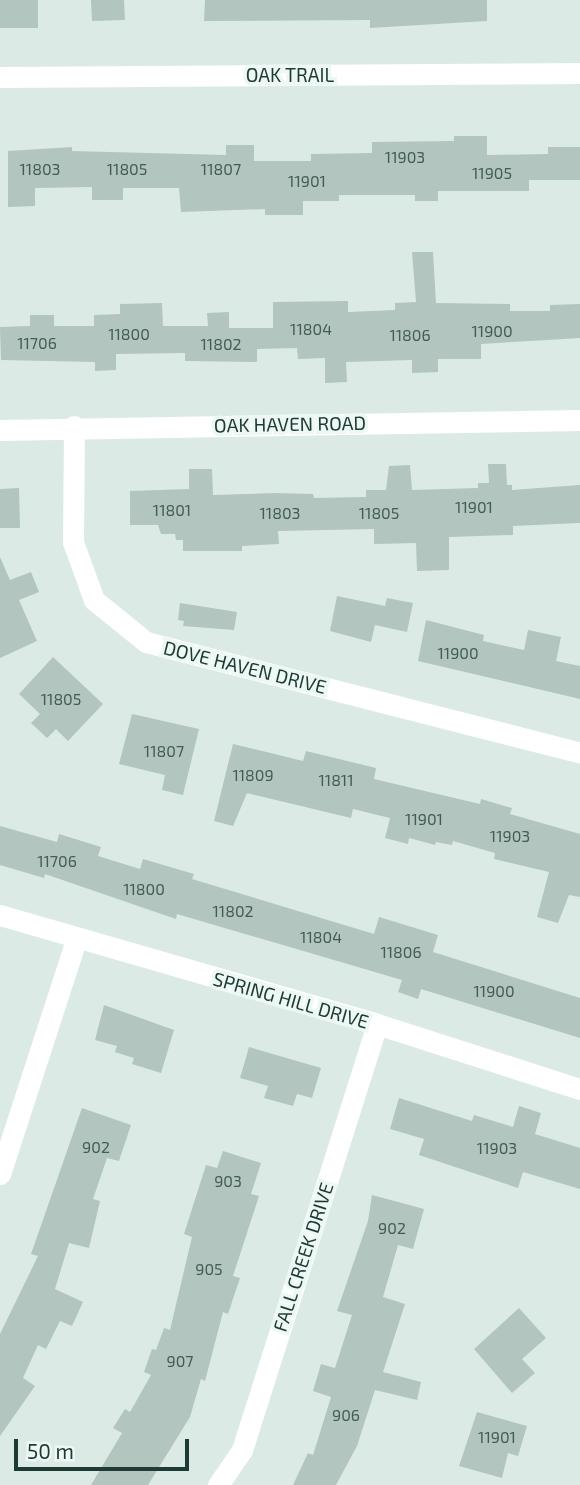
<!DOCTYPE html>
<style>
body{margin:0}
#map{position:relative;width:580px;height:1485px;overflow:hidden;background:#dceae5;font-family:"Exo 2",sans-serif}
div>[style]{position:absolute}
.building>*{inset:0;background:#b2c5be}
.minor>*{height:21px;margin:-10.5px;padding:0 10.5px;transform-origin:10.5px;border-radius:10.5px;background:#fff}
span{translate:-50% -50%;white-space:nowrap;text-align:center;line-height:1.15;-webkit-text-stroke:7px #edf7f3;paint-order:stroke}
.number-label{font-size:16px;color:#425d57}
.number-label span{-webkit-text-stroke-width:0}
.street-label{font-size:19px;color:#1d3a35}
.scale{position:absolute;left:14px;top:1439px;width:175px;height:32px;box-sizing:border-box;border:4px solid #1d3a35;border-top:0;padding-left:9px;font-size:21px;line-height:24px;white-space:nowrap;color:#1d3a35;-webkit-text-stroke:5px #edf7f3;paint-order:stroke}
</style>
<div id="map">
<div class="building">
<div style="clip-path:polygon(0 0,38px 0,38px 28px,0 28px)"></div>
<div style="clip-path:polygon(91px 0,124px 0,125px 20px,92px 21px)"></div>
<div style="clip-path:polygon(205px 0,487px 0,487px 21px,370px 28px,370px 20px,204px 21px)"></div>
<div style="clip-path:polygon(454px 136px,487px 136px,487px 155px,548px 154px,548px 147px,580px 147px,580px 180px,529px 180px,529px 191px,438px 191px,438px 201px,415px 201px,415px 195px,339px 195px,339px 201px,303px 201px,303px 215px,265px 215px,265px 209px,181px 212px,179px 188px,123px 188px,123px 200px,92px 200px,92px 187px,35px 188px,35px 206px,8px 207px,8px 151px,72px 147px,72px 151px,226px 155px,226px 145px,254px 145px,254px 161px,311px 161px,311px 154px,372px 153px,372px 142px,454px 141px)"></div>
<div style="clip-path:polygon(412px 252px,433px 252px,436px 303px,510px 304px,510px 311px,550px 311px,550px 305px,580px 304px,580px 338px,481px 344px,481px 359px,438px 359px,438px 372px,412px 373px,412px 360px,346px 362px,347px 382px,325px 383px,325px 358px,298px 359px,297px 348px,257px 349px,257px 362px,185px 361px,185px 353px,116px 354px,116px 370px,95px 371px,95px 362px,1px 360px,0 327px,30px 326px,30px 315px,54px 315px,54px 326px,94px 326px,94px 315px,120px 314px,120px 304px,162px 303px,163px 326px,208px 326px,207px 313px,229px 312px,229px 328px,273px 328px,273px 302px,348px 301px,348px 312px,395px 310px,395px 303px,416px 302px)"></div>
<div style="clip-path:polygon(488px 464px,506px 464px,507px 485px,512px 485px,512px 490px,580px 485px,580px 523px,513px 526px,513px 535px,449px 537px,449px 570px,417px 571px,416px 543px,374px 544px,374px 529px,278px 531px,279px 544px,242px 546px,242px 551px,183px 551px,183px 540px,176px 540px,175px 534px,161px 534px,158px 525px,130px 525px,130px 491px,189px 489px,189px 469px,212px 469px,213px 495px,276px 493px,313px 494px,314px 498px,366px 497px,366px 490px,386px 490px,389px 466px,410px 465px,412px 490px,478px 488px,478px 483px,489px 483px)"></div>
<div style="clip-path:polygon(19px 488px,20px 528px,0 528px,0 489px)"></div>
<div style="clip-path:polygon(0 557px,10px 580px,31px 572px,39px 592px,19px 600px,37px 641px,0 658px)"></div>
<div style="clip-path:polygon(337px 596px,385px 606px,387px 598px,413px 603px,407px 632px,375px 625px,371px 642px,330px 631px)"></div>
<div style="clip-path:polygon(180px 603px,237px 612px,234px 630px,183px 626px,184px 621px,178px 620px)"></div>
<div style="clip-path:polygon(426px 620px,484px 635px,483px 641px,524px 650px,528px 630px,561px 637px,556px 661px,580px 666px,580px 699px,418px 661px)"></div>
<div style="clip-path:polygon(53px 657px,103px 704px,68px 741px,56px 729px,47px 738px,31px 723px,40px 714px,19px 694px)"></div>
<div style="clip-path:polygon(132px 714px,199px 729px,183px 795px,162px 790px,165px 775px,119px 764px)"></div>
<div style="clip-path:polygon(233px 744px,303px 761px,306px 751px,376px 768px,374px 779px,480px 804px,481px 799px,512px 808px,510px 814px,580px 834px,580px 897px,569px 895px,558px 923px,537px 917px,549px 872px,494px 859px,495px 853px,453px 841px,452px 845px,436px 842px,435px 845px,409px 838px,408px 844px,385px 838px,390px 818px,353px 809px,351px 818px,247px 793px,233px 826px,214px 821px)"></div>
<div style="clip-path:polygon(0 826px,57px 842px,59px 834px,101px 847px,98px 856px,140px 869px,143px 859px,194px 874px,192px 879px,374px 934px,379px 917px,438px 935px,433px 952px,580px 998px,580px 1038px,421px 989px,418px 999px,398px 992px,402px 980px,177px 914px,176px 919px,45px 874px,44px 878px,0 865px)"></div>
<div style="clip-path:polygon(104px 1005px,174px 1030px,161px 1073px,132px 1064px,134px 1058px,115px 1052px,117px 1046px,95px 1040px)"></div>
<div style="clip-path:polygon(249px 1047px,321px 1068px,312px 1098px,297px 1094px,293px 1106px,264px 1098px,268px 1086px,240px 1078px)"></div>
<div style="clip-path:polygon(399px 1098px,472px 1121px,474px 1115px,513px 1127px,519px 1106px,541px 1113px,535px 1134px,580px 1148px,580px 1189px,523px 1172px,518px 1188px,419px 1155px,424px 1139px,390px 1129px)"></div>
<div style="clip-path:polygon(82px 1108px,131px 1125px,119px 1161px,107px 1158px,93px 1199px,100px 1201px,89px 1248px,69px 1243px,55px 1289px,83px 1302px,72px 1326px,60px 1321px,46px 1349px,38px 1345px,23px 1378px,35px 1386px,0 1436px,0 1334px,38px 1256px,31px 1254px)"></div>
<div style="clip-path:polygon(223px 1151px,261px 1163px,251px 1194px,259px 1196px,233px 1276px,240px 1278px,228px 1314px,223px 1312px,205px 1381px,201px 1379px,190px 1417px,148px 1485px,91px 1485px,122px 1433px,113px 1428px,125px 1409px,130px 1412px,151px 1375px,144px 1372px,152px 1349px,156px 1350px,164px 1328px,170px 1330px,192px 1237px,184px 1234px,206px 1165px,217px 1168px)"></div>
<div style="clip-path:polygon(372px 1195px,424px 1209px,413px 1249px,398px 1245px,383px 1297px,405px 1304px,383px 1372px,421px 1382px,417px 1400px,375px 1390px,357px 1446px,336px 1485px,293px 1485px,308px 1453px,313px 1455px,331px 1397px,313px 1391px,321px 1364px,335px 1368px,352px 1315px,337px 1311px,368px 1221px)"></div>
<div style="clip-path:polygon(519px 1308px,546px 1338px,522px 1359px,535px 1373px,512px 1393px,474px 1349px)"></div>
<div style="clip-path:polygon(477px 1412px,527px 1426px,518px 1456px,508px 1453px,502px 1478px,459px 1466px)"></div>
</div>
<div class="minor">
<div style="left:0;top:77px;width:580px;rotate:-0.4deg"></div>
<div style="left:74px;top:426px;width:116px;rotate:90.5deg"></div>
<div style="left:73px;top:542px;width:62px;rotate:70.1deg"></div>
<div style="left:94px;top:600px;width:67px;rotate:38.9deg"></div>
<div style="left:146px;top:642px;width:448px;rotate:14.3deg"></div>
<div style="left:0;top:430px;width:580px;rotate:-0.99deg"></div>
<div style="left:0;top:915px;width:392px;rotate:16.1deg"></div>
<div style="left:377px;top:1024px;width:213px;rotate:17.8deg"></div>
<div style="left:0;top:1174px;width:246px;rotate:-72deg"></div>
<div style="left:218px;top:1485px;width:42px;rotate:-55.6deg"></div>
<div style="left:242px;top:1450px;width:447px;rotate:-72.4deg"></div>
</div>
<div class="number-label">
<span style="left:405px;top:157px">11903</span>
<span style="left:40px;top:169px">11803</span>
<span style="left:127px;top:169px">11805</span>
<span style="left:221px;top:169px">11807</span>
<span style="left:492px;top:173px">11905</span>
<span style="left:307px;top:181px">11901</span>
<span style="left:311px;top:329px">11804</span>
<span style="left:492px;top:331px">11900</span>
<span style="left:129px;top:334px">11800</span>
<span style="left:410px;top:335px">11806</span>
<span style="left:37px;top:343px">11706</span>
<span style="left:221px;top:344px">11802</span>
<span style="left:474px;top:507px">11901</span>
<span style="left:172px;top:510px">11801</span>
<span style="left:280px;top:513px">11803</span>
<span style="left:379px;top:513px">11805</span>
<span style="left:458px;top:653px">11900</span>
<span style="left:61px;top:699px">11805</span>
<span style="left:164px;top:751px">11807</span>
<span style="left:253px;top:775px">11809</span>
<span style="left:336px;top:780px">11811</span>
<span style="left:424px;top:819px">11901</span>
<span style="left:510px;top:836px">11903</span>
<span style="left:57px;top:861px">11706</span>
<span style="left:144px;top:889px">11800</span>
<span style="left:233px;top:911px">11802</span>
<span style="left:321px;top:937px">11804</span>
<span style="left:401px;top:952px">11806</span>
<span style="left:494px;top:991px">11900</span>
<span style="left:96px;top:1147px">902</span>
<span style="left:497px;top:1148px">11903</span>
<span style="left:228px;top:1181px">903</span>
<span style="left:392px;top:1228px">902</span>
<span style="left:209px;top:1269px">905</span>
<span style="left:180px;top:1361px">907</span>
<span style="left:346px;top:1415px">906</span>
<span style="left:497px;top:1437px">11901</span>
</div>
<div class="street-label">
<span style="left:290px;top:75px">OAK TRAIL</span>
<span style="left:290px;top:424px;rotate:-1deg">OAK HAVEN ROAD</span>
<span style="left:245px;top:667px;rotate:14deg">DOVE HAVEN DRIVE</span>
<span style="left:291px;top:1000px;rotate:16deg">SPRING HILL DRIVE</span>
<span style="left:303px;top:1257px;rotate:-72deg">FALL CREEK DRIVE</span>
</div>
<div class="scale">50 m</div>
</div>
